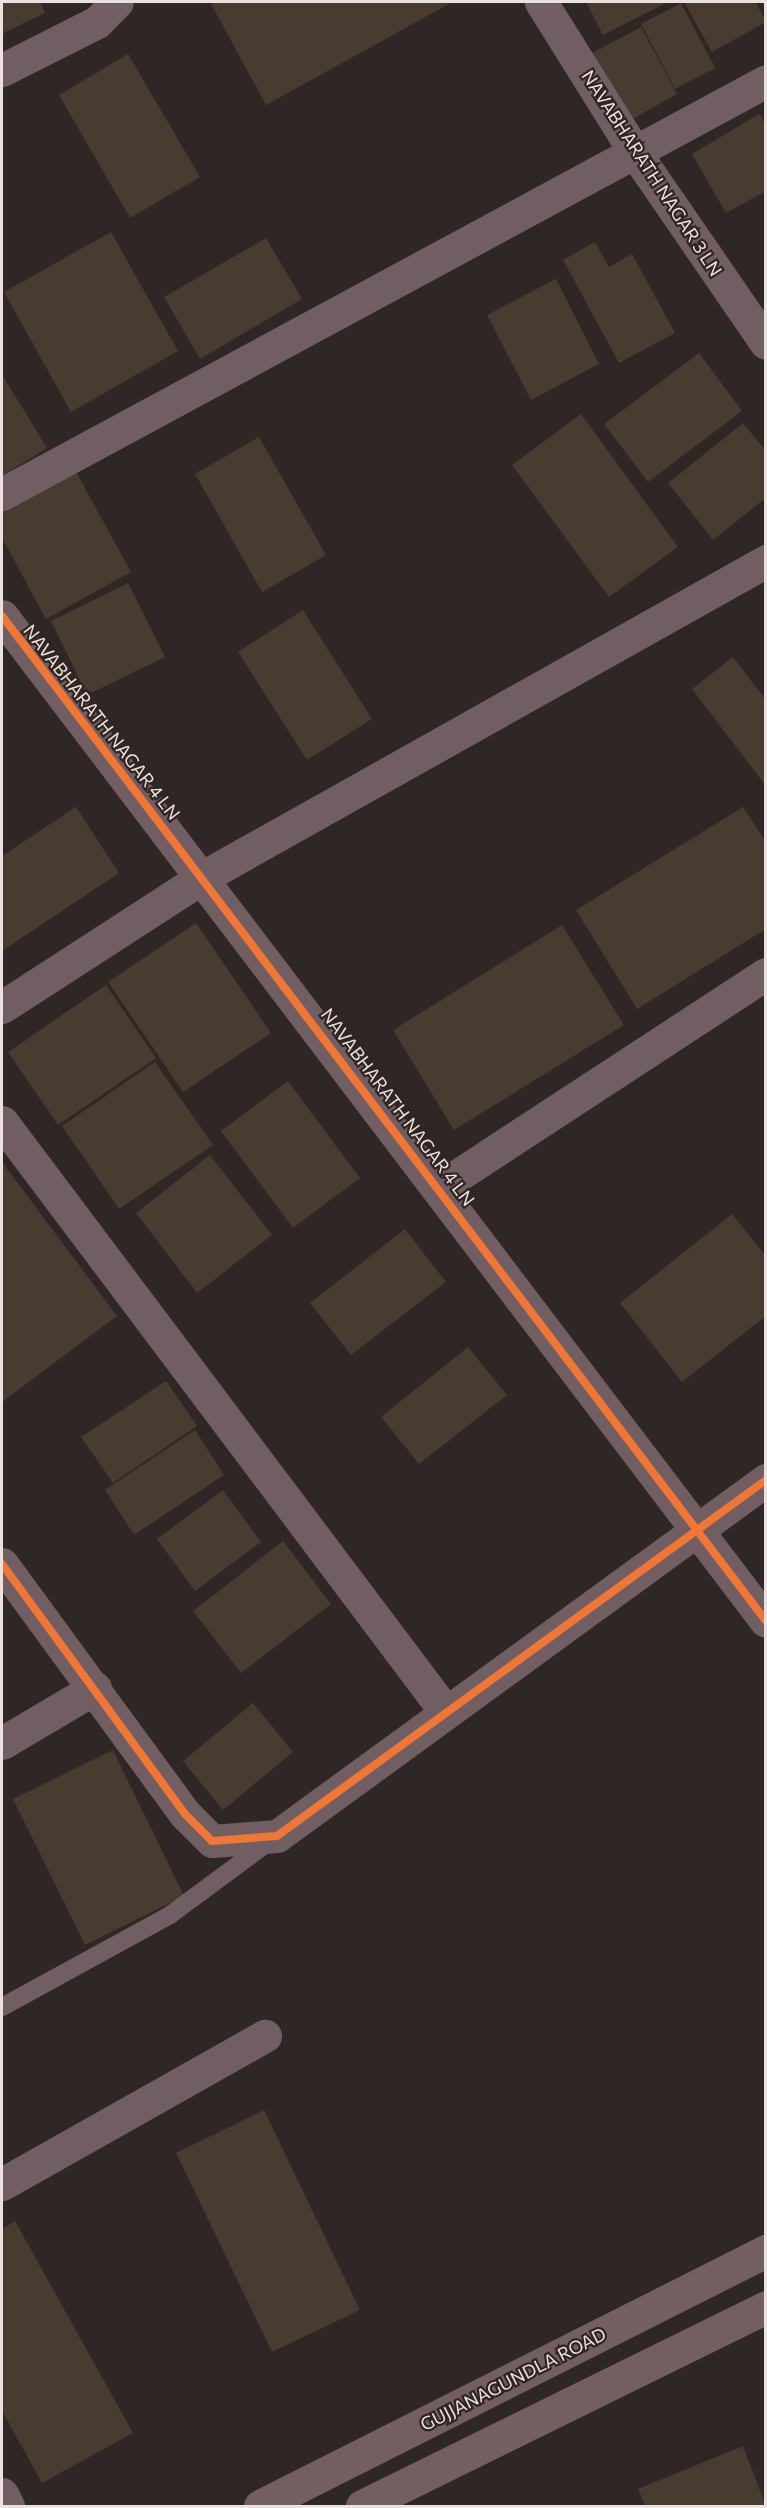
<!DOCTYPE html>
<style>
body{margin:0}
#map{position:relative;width:767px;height:2508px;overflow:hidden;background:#2e2726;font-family:Commissioner,sans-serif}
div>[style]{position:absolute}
.building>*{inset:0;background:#483b30}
.lane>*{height:18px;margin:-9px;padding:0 9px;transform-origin:9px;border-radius:9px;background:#705e62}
.street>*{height:33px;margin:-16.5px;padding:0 16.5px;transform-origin:16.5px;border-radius:16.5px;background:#705e62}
.primary>*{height:33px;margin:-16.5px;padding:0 16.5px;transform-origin:16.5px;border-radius:16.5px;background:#735e62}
.cycleway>*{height:8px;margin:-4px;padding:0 4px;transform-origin:4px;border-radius:4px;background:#f07635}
span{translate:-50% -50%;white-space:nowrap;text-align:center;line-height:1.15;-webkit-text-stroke:4.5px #312522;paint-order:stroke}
.street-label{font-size:18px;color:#eae2df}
.frame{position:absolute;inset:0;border:3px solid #eae2df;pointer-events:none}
</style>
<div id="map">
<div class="building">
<div style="clip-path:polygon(2px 2px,40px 2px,45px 13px,2px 34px)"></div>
<div style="clip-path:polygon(216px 2px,448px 2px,449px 4px,266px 105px,211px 4px)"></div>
<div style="clip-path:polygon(586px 2px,662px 2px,664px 4px,603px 35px)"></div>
<div style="clip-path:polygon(684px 2px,756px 2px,766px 22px,712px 52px)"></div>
<div style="clip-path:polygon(681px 3px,715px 68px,675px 89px,641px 24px)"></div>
<div style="clip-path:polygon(641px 27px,677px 94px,629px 121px,592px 53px)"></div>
<div style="clip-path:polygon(128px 54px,200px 177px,130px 218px,59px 95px)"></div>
<div style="clip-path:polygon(759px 114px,766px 125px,766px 191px,726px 213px,692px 154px)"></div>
<div style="clip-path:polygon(111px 232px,178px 351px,71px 412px,4px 292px)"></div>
<div style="clip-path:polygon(266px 238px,302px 299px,200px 359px,164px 297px)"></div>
<div style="clip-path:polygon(595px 242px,609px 267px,632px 254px,675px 333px,619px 363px,563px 260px)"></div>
<div style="clip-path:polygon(556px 279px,599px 364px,531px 400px,487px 315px)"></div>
<div style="clip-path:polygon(699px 353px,742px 411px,648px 482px,604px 424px)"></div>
<div style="clip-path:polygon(3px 376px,47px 448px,2px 476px,2px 378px)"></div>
<div style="clip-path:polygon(581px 414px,678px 547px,609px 597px,512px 465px)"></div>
<div style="clip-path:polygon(743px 423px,766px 451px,766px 498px,713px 540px,668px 483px)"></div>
<div style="clip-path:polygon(259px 437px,326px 555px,262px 592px,195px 474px)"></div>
<div style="clip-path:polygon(73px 466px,131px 572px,46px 619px,2px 538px,2px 505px)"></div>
<div style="clip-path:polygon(128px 583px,165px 657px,87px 695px,51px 621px)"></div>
<div style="clip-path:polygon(303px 610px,372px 719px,307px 760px,238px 652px)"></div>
<div style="clip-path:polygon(733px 657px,766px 700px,766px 786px,692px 689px)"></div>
<div style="clip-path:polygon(76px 807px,119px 873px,2px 951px,2px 856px)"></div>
<div style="clip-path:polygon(743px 807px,766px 842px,766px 929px,637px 1009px,576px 910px)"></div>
<div style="clip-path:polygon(196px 923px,271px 1033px,183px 1092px,108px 982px)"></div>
<div style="clip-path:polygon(562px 925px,624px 1025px,454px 1130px,393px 1030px)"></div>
<div style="clip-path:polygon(106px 985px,156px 1058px,58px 1125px,8px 1052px)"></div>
<div style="clip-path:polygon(155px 1062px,213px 1145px,119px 1209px,62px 1126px)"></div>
<div style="clip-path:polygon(288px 1081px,360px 1178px,293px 1228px,221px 1131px)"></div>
<div style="clip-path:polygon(210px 1155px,272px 1235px,197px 1293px,136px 1213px)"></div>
<div style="clip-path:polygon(2px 1162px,117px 1316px,2px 1402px)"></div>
<div style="clip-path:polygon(732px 1214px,766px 1256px,766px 1316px,682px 1382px,620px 1303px)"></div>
<div style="clip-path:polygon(405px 1229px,446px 1282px,351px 1355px,310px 1303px)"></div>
<div style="clip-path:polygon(468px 1347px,507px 1395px,419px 1464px,381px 1417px)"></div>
<div style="clip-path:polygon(166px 1381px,197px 1426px,113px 1483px,81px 1437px)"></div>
<div style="clip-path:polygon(195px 1430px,224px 1475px,134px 1535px,105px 1490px)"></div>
<div style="clip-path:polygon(223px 1490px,261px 1542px,195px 1591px,157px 1539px)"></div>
<div style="clip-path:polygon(283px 1541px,331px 1604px,241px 1673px,193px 1611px)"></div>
<div style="clip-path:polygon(253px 1703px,293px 1752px,223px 1810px,183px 1761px)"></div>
<div style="clip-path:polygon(113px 1750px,184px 1896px,85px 1945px,13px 1799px)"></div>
<div style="clip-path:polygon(264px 2110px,360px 2310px,272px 2352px,176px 2153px)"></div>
<div style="clip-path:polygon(15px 2221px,133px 2433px,42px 2483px,2px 2411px,2px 2229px)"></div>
<div style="clip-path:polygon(743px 2446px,766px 2506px,645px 2506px,638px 2489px)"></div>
</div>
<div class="lane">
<div style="left:2px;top:2007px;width:192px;rotate:-28.7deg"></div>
<div style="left:170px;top:1915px;width:124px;rotate:-36.5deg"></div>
</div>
<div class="street">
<div style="left:541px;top:2px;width:179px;rotate:58deg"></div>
<div style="left:636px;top:154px;width:229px;rotate:55.5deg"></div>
<div style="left:2px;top:70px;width:106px;rotate:-26.8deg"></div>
<div style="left:97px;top:22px;width:28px;rotate:-45deg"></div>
<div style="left:2px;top:494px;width:868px;rotate:-28.39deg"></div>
<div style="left:2px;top:616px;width:1262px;rotate:52.76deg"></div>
<div style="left:2px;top:1007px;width:239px;rotate:-32.9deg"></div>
<div style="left:203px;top:877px;width:646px;rotate:-29.3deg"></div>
<div style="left:2px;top:1122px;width:737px;rotate:53.05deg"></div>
<div style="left:440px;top:1187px;width:389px;rotate:-33.2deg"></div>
<div style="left:2px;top:1564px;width:310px;rotate:53.8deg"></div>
<div style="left:185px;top:1814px;width:38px;rotate:45deg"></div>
<div style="left:212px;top:1841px;width:65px;rotate:-4.4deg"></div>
<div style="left:277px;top:1836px;width:605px;rotate:-36.06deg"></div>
<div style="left:2px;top:1743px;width:108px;rotate:-30.6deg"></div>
<div style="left:2px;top:2184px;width:302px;rotate:-29.4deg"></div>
<div style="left:2px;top:2494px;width:13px;rotate:63deg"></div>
</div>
<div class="primary">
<div style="left:260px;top:2506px;width:567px;rotate:-26.75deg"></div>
<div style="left:362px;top:2506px;width:450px;rotate:-26.2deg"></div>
</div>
<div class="cycleway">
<div style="left:2px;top:616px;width:1262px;rotate:52.76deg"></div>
<div style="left:2px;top:1564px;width:310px;rotate:53.8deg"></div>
<div style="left:185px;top:1814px;width:38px;rotate:45deg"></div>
<div style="left:212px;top:1841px;width:65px;rotate:-4.4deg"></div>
<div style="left:277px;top:1836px;width:605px;rotate:-36.06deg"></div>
</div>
<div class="street-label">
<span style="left:652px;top:173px;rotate:57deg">NAVABHARATH NAGAR 3 LN</span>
<span style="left:102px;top:722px;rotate:52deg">NAVABHARATH NAGAR 4 LN</span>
<span style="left:398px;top:1107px;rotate:53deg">NAVABHARATH NAGAR 4 LN</span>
<span style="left:513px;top:2379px;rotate:-27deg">GUJJANAGUNDLA ROAD</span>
</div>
<div class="frame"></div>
</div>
